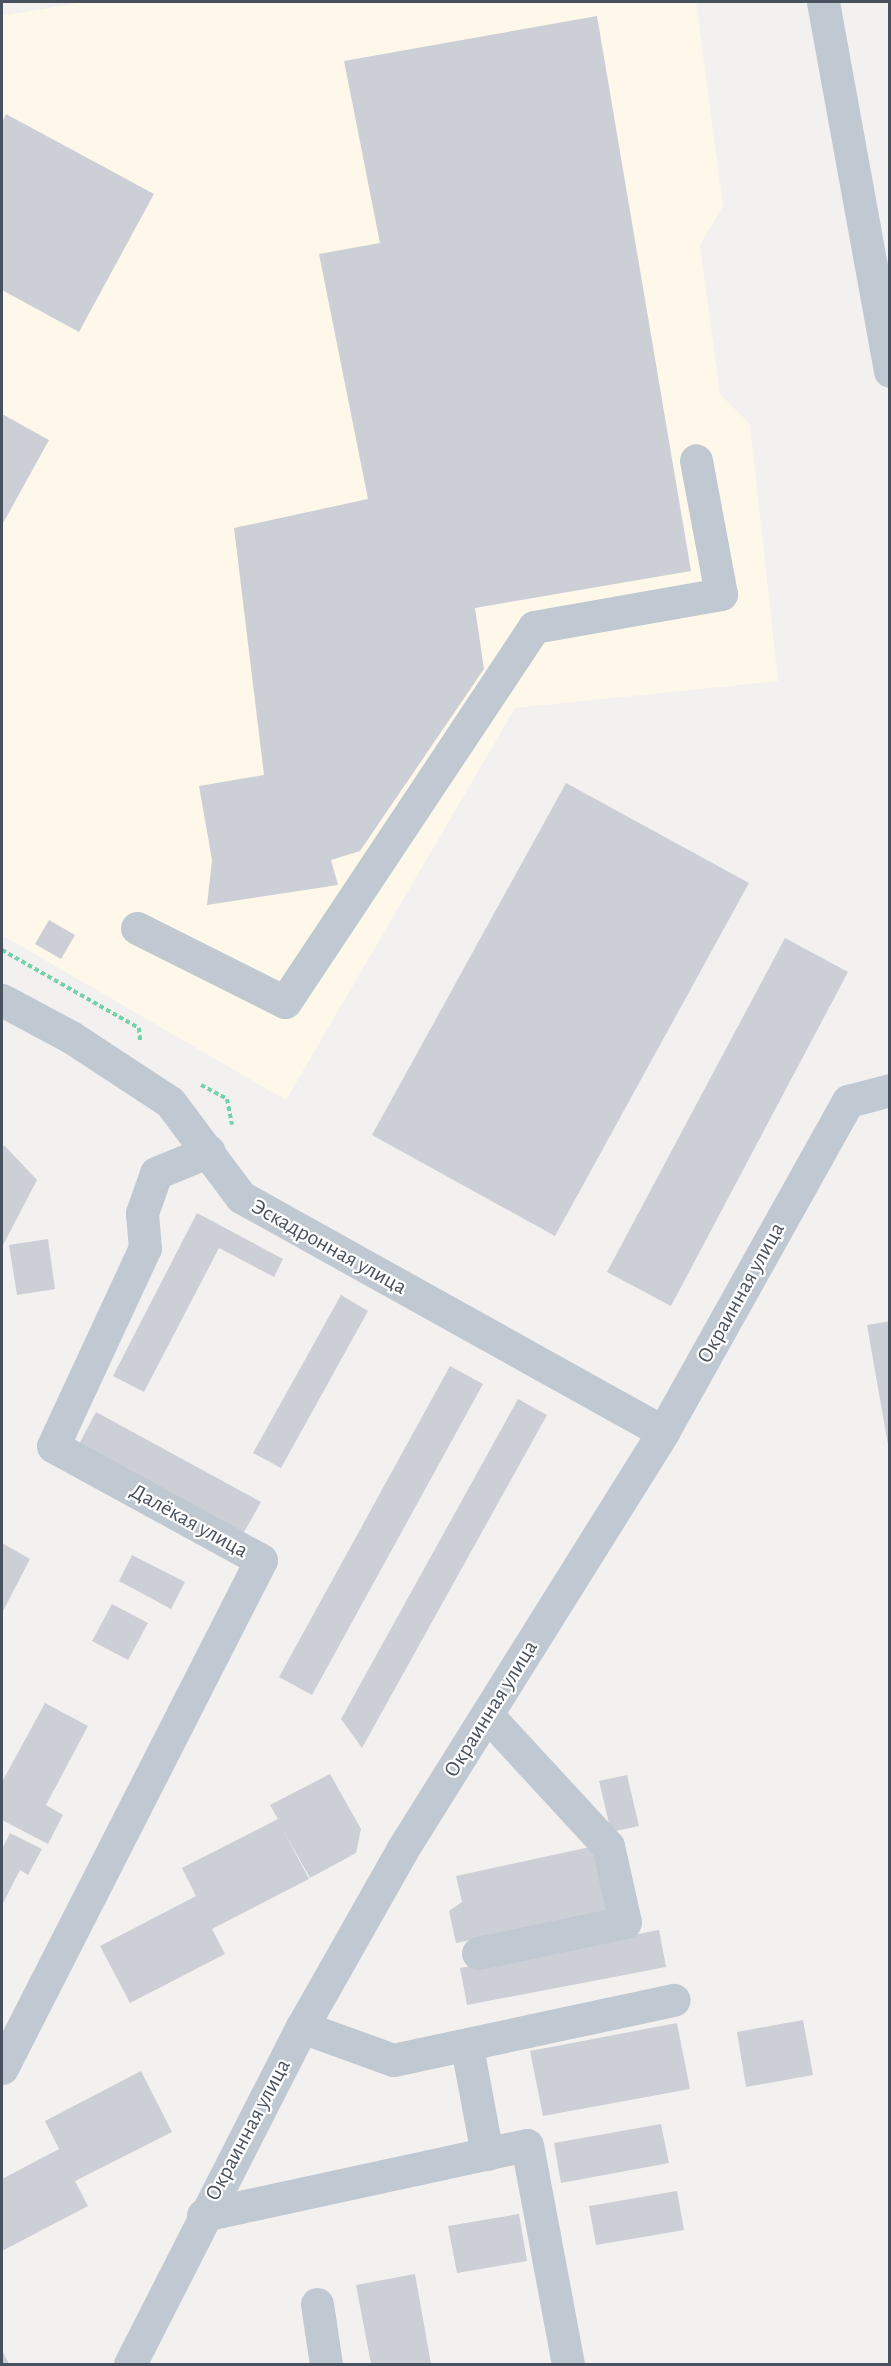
<!DOCTYPE html>
<meta charset="utf-8">
<style>
body{margin:0}
#map{position:relative;width:891px;height:2366px;overflow:hidden;background:#f3f0f0;font-family:"Alegreya Sans",sans-serif}
div>[style]{position:absolute}
.commercial>*{inset:0;background:#fdf8ea}
.building>*{inset:0;background:#cccfd5}
.path>*{height:4px;margin-top:-2px;transform-origin:0;background:repeating-linear-gradient(90deg,#74d1a8 0 4.5px,transparent 0 7.5px)}
.minor>*{height:33px;margin:-16.5px;padding:0 16.5px;transform-origin:16.5px;border-radius:16.5px;background:#c0c9d2}
span{translate:-50% -50%;white-space:nowrap;text-align:center;line-height:1.15;-webkit-text-stroke:4.5px #fff;paint-order:stroke}
.street-label{font-size:22px;color:#47525e}
.frame{position:absolute;inset:0;border:3px solid #47525e;pointer-events:none}
</style>
<div id="map">
<div class="commercial">
<div style="clip-path:polygon(84px 2px,696px 2px,723px 206px,700px 245px,720px 394px,750px 424px,778px 681px,515px 708px,286px 1100px,2px 935px,2px 16px)"></div>
</div>
<div class="building">
<div style="clip-path:polygon(597px 16px,691px 571px,475px 608px,484px 669px,360px 851px,331px 860px,338px 885px,207px 905px,212px 860px,199px 786px,264px 775px,234px 528px,368px 499px,319px 254px,380px 243px,344px 61px)"></div>
<div style="clip-path:polygon(6px 114px,154px 194px,79px 332px,2px 290px,2px 123px)"></div>
<div style="clip-path:polygon(2px 414px,49px 440px,2px 525px)"></div>
<div style="clip-path:polygon(566px 783px,749px 883px,555px 1236px,372px 1135px)"></div>
<div style="clip-path:polygon(49px 920px,75px 935px,61px 959px,35px 944px)"></div>
<div style="clip-path:polygon(785px 938px,848px 972px,671px 1306px,607px 1272px)"></div>
<div style="clip-path:polygon(4px 1145px,37px 1180px,2px 1247px,2px 1150px)"></div>
<div style="clip-path:polygon(197px 1213px,283px 1259px,274px 1277px,219px 1248px,144px 1392px,113px 1376px)"></div>
<div style="clip-path:polygon(48px 1239px,55px 1289px,17px 1295px,9px 1245px)"></div>
<div style="clip-path:polygon(341px 1295px,368px 1311px,281px 1468px,253px 1453px)"></div>
<div style="clip-path:polygon(890px 1321px,890px 1445px,888px 1445px,867px 1325px)"></div>
<div style="clip-path:polygon(450px 1366px,483px 1384px,312px 1695px,279px 1677px)"></div>
<div style="clip-path:polygon(518px 1399px,547px 1415px,362px 1748px,341px 1719px)"></div>
<div style="clip-path:polygon(96px 1412px,261px 1502px,243px 1534px,79px 1444px)"></div>
<div style="clip-path:polygon(2px 1543px,30px 1559px,2px 1613px)"></div>
<div style="clip-path:polygon(132px 1555px,185px 1582px,171px 1609px,119px 1581px)"></div>
<div style="clip-path:polygon(112px 1604px,148px 1623px,128px 1660px,92px 1641px)"></div>
<div style="clip-path:polygon(45px 1703px,88px 1726px,46px 1805px,63px 1815px,48px 1844px,2px 1820px,2px 1782px)"></div>
<div style="clip-path:polygon(330px 1774px,361px 1829px,356px 1853px,310px 1878px,282px 1828px,309px 1879px,212px 1929px,225px 1954px,130px 2003px,100px 1946px,196px 1896px,182px 1868px,278px 1819px,270px 1805px)"></div>
<div style="clip-path:polygon(627px 1775px,639px 1826px,611px 1832px,599px 1781px)"></div>
<div style="clip-path:polygon(10px 1833px,42px 1849px,28px 1875px,20px 1870px,2px 1905px,2px 1849px)"></div>
<div style="clip-path:polygon(599px 1845px,612px 1910px,456px 1943px,449px 1911px,462px 1902px,456px 1876px)"></div>
<div style="clip-path:polygon(659px 1930px,666px 1967px,467px 2005px,460px 1968px)"></div>
<div style="clip-path:polygon(803px 2020px,813px 2075px,746px 2087px,737px 2032px)"></div>
<div style="clip-path:polygon(677px 2023px,690px 2089px,543px 2116px,530px 2051px)"></div>
<div style="clip-path:polygon(141px 2071px,172px 2132px,75px 2181px,88px 2206px,2px 2251px,2px 2179px,59px 2149px,45px 2121px)"></div>
<div style="clip-path:polygon(661px 2124px,669px 2163px,561px 2183px,554px 2143px)"></div>
<div style="clip-path:polygon(677px 2191px,684px 2230px,596px 2245px,589px 2206px)"></div>
<div style="clip-path:polygon(519px 2214px,527px 2261px,457px 2273px,448px 2226px)"></div>
<div style="clip-path:polygon(415px 2274px,431px 2364px,371px 2364px,356px 2285px)"></div>
<div style="clip-path:polygon(2px 2350px,9px 2364px,2px 2364px)"></div>
</div>
<div class="path">
<div style="left:2px;top:950px;width:158px;rotate:29.7deg"></div>
<div style="left:139px;top:1028px;width:12px;rotate:85deg"></div>
<div style="left:201px;top:1085px;width:30px;rotate:28deg"></div>
<div style="left:227px;top:1099px;width:26px;rotate:79deg"></div>
</div>
<div class="minor">
<div style="left:823px;top:2px;width:375px;rotate:79.7deg"></div>
<div style="left:137px;top:928px;width:165px;rotate:26.6deg"></div>
<div style="left:285px;top:1002px;width:450px;rotate:-56.4deg"></div>
<div style="left:534px;top:627px;width:190px;rotate:-10deg"></div>
<div style="left:721px;top:594px;width:136px;rotate:-100.6deg"></div>
<div style="left:2px;top:1000px;width:78px;rotate:28.2deg"></div>
<div style="left:71px;top:1037px;width:118px;rotate:33.3deg"></div>
<div style="left:170px;top:1102px;width:119px;rotate:53.2deg"></div>
<div style="left:241px;top:1197px;width:483px;rotate:29.1deg"></div>
<div style="left:478px;top:1953px;width:150px;rotate:-11.9deg"></div>
<div style="left:625px;top:1922px;width:78px;rotate:-102.6deg"></div>
<div style="left:608px;top:1846px;width:178px;rotate:-132.7deg"></div>
<div style="left:302px;top:2027px;width:97px;rotate:19.9deg"></div>
<div style="left:393px;top:2060px;width:287px;rotate:-12.1deg"></div>
<div style="left:467px;top:2047px;width:109px;rotate:79.4deg"></div>
<div style="left:2px;top:2068px;width:570px;rotate:-62.99deg"></div>
<div style="left:261px;top:1560px;width:237px;rotate:-151.3deg"></div>
<div style="left:53px;top:1446px;width:218px;rotate:-65.1deg"></div>
<div style="left:145px;top:1248px;width:35px;rotate:-95deg"></div>
<div style="left:142px;top:1213px;width:42px;rotate:-70.7deg"></div>
<div style="left:156px;top:1173px;width:57px;rotate:-22.5deg"></div>
<div style="left:203px;top:2215px;width:331px;rotate:-12.2deg"></div>
<div style="left:527px;top:2145px;width:223px;rotate:79.4deg"></div>
<div style="left:317px;top:2304px;width:61px;rotate:81.5deg"></div>
<div style="left:130px;top:2364px;width:378px;rotate:-63deg"></div>
<div style="left:302px;top:2027px;width:203px;rotate:-60.5deg"></div>
<div style="left:402px;top:1850px;width:493px;rotate:-58deg"></div>
<div style="left:663px;top:1432px;width:379px;rotate:-60.8deg"></div>
<div style="left:848px;top:1101px;width:43px;rotate:-14.7deg"></div>
</div>
<div class="street-label">
<span style="left:329px;top:1247px;rotate:29deg">Эскадронная улица</span>
<span style="left:741px;top:1293px;rotate:-61deg">Окраинная улица</span>
<span style="left:189px;top:1521px;rotate:29deg">Далёкая улица</span>
<span style="left:491px;top:1709px;rotate:-58deg">Окраинная улица</span>
<span style="left:248px;top:2130px;rotate:-62deg">Окраинная улица</span>
</div>
<div class="frame"></div>
</div>
